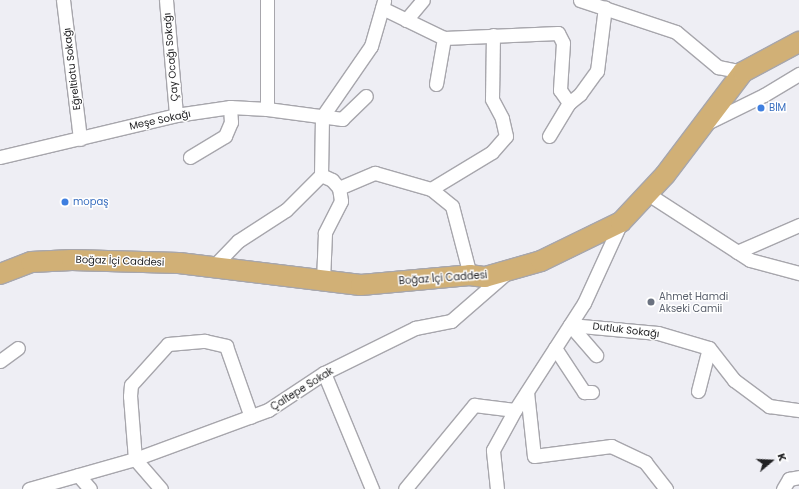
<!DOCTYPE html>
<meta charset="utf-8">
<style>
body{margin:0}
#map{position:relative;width:799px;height:489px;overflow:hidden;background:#eeeef4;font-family:Poppins,sans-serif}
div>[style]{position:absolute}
.roads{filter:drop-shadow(1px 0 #a7a6ac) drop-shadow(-1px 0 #a7a6ac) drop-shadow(0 1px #a7a6ac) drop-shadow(0 -1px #a7a6ac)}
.street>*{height:13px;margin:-6.5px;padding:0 6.5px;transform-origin:6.5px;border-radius:6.5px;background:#fff}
.primary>*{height:20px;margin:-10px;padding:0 10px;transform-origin:10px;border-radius:10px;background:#d1b076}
.dots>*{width:11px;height:11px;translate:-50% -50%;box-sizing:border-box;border:2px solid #fff;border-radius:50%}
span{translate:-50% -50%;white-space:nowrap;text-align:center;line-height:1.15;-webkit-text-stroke:3px #fff;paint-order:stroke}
.street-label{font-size:10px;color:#212123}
.shop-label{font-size:10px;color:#366cbe}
.left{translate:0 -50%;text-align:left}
.worship-label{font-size:10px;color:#5b616d}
.north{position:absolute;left:751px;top:441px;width:40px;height:40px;-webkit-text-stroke:3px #fff;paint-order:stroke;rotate:71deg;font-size:11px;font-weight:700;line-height:16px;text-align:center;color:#212123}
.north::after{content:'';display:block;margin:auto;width:14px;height:18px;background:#212123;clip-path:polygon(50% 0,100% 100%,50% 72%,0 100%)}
</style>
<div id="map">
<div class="roads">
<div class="street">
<div style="left:63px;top:0;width:140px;rotate:83deg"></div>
<div style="left:166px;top:0;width:115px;rotate:85deg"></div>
<div style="left:267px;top:0;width:109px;rotate:90deg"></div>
<div style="left:580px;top:0;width:101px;rotate:18.4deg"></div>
<div style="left:676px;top:32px;width:55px;rotate:39.8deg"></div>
<div style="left:718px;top:67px;width:25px;rotate:11deg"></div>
<div style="left:382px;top:8px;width:69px;rotate:25.8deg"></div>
<div style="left:444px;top:38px;width:114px;rotate:-2.5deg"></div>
<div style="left:558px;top:33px;width:11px;rotate:63deg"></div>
<div style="left:563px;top:43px;width:47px;rotate:93.7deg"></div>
<div style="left:560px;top:90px;width:16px;rotate:55deg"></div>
<div style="left:569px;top:103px;width:14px;rotate:-39deg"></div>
<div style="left:580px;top:94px;width:29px;rotate:-54deg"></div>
<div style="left:597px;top:71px;width:64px;rotate:-82.9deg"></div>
<div style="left:406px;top:20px;width:26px;rotate:-50deg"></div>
<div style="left:436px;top:84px;width:47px;rotate:-80.1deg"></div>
<div style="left:707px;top:123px;width:64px;rotate:-26.2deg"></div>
<div style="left:764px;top:95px;width:41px;rotate:-31deg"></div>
<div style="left:549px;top:136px;width:39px;rotate:-59deg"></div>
<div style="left:0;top:157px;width:181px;rotate:-13.4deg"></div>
<div style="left:176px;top:115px;width:55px;rotate:-8.4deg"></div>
<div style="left:230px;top:107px;width:37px;rotate:3deg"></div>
<div style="left:267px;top:109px;width:76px;rotate:7.6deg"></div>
<div style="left:342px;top:119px;width:33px;rotate:-44deg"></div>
<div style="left:190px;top:157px;width:41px;rotate:-31deg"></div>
<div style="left:225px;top:136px;width:15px;rotate:-67deg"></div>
<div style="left:231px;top:122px;width:15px;rotate:-94deg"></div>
<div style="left:321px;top:175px;width:12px;rotate:24deg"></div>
<div style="left:332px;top:180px;width:11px;rotate:49deg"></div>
<div style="left:339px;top:188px;width:13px;rotate:81deg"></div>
<div style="left:341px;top:201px;width:36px;rotate:117deg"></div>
<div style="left:325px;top:233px;width:47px;rotate:92.4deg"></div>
<div style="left:339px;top:188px;width:39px;rotate:-23deg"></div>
<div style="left:375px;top:173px;width:58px;rotate:15.9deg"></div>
<div style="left:431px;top:189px;width:27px;rotate:39deg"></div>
<div style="left:452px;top:206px;width:71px;rotate:75.4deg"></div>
<div style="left:431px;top:189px;width:71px;rotate:-31.2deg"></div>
<div style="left:492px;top:152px;width:21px;rotate:-49deg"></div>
<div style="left:506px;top:136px;width:18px;rotate:-103deg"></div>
<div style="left:502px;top:118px;width:21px;rotate:-118deg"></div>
<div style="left:492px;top:99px;width:64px;rotate:-89.1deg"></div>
<div style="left:648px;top:194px;width:121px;rotate:32.9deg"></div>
<div style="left:750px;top:260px;width:51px;rotate:14.9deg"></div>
<div style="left:737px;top:252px;width:68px;rotate:-23.5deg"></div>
<div style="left:213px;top:267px;width:36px;rotate:-46deg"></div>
<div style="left:238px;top:241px;width:57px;rotate:-32.9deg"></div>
<div style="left:286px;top:210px;width:49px;rotate:-45deg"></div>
<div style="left:321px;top:175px;width:58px;rotate:-89deg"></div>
<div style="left:322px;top:117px;width:86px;rotate:-55.4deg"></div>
<div style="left:371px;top:46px;width:47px;rotate:-73.9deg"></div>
<div style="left:570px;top:325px;width:88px;rotate:5.2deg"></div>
<div style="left:658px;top:333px;width:53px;rotate:16.4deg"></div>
<div style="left:709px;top:348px;width:41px;rotate:52deg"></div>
<div style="left:734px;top:380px;width:44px;rotate:36.6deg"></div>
<div style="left:769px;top:406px;width:30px;rotate:8deg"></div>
<div style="left:570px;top:325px;width:40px;rotate:49deg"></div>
<div style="left:555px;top:348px;width:53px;rotate:56.6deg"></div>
<div style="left:584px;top:392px;width:8px"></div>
<div style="left:0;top:361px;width:22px;rotate:-36deg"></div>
<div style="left:324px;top:373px;width:126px;rotate:67.5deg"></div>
<div style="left:698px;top:391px;width:44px;rotate:-75.7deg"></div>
<div style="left:527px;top:392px;width:64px;rotate:83.8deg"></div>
<div style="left:534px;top:456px;width:78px;rotate:-7.4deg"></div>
<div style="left:611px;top:446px;width:38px;rotate:25deg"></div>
<div style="left:645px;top:462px;width:34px;rotate:52deg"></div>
<div style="left:78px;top:475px;width:18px;rotate:49deg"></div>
<div style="left:29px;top:489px;width:110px;rotate:-15.8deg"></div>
<div style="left:135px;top:459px;width:142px;rotate:-20.2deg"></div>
<div style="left:268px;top:410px;width:67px;rotate:-33.5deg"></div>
<div style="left:324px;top:373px;width:102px;rotate:-26.3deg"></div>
<div style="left:415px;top:328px;width:37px;rotate:-11deg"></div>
<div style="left:451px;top:321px;width:72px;rotate:-41deg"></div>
<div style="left:161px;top:489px;width:40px;rotate:-131deg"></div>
<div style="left:135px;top:459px;width:63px;rotate:-94.5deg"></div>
<div style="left:130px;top:396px;width:11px;rotate:-85deg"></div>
<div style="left:131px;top:385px;width:55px;rotate:-47.9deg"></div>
<div style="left:168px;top:344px;width:37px;rotate:-5deg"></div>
<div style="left:205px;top:341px;width:22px;rotate:13deg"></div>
<div style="left:226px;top:346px;width:75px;rotate:70.6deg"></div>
<div style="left:405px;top:489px;width:109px;rotate:-50.6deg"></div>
<div style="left:474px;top:405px;width:41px;rotate:7deg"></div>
<div style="left:497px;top:489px;width:39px;rotate:-96deg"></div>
<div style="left:493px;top:450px;width:46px;rotate:-61.2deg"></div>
<div style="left:515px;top:410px;width:127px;rotate:-57.2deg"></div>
<div style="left:584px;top:303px;width:89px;rotate:-65.4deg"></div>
<div style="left:783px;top:489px;width:12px;rotate:-59deg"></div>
<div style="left:789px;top:479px;width:10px;rotate:-11deg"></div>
</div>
<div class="primary">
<div style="left:0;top:274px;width:33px;rotate:-21deg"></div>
<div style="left:31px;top:262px;width:41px;rotate:-2.8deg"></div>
<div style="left:72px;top:260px;width:107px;rotate:1.6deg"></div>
<div style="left:179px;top:263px;width:183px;rotate:6.9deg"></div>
<div style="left:361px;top:285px;width:109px;rotate:-5.2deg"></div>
<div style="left:470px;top:275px;width:15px;rotate:8deg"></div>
<div style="left:485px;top:277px;width:58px;rotate:-15.9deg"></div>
<div style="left:541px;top:261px;width:89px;rotate:-26deg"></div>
<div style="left:621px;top:222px;width:64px;rotate:-46.9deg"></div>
<div style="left:665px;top:175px;width:129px;rotate:-52.9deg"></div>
<div style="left:743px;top:72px;width:64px;rotate:-28.2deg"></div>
</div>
</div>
<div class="dots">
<div style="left:761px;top:108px;background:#3f7fe0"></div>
<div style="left:65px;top:202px;background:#3f7fe0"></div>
<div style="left:651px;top:302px;background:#6b7280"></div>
</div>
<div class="street-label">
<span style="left:171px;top:57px;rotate:-95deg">Çay Ocağı Sokağı</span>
<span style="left:72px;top:69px;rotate:-97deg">Eğreltiotu Sokağı</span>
<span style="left:160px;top:120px;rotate:-12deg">Meşe Sokağı</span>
<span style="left:120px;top:261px;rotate:2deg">Boğaz İçi Caddesi</span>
<span style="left:443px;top:278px;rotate:-4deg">Boğaz İçi Caddesi</span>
<span style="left:626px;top:330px;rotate:7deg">Dutluk Sokağı</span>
<span style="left:302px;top:389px;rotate:-32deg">Çaltepe Sokak</span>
</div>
<div class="shop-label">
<span class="left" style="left:769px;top:108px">BİM</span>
<span class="left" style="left:73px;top:202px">mopaş</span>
</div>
<div class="worship-label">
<span class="left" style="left:659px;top:302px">Ahmet Hamdi<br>Akseki Camii</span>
</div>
<div class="north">K</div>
</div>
